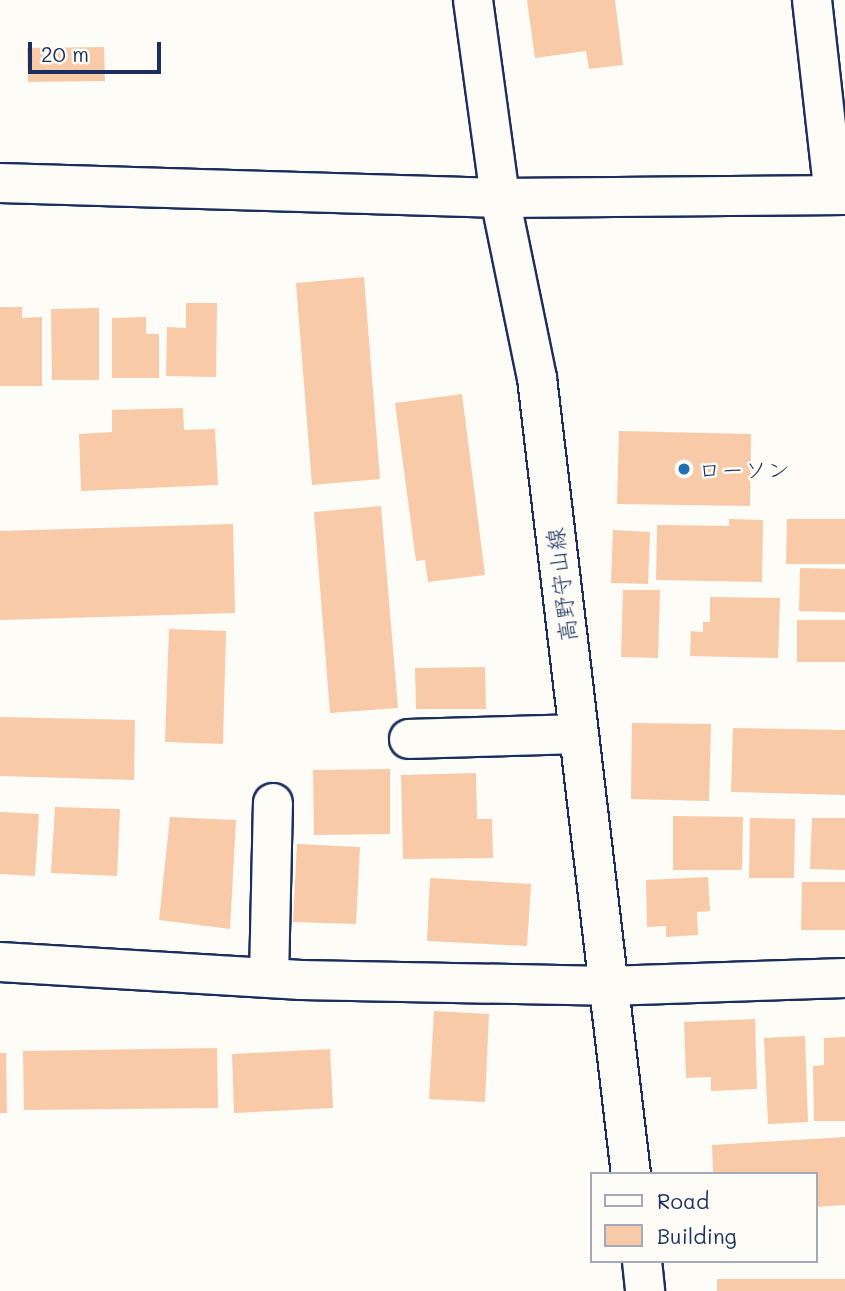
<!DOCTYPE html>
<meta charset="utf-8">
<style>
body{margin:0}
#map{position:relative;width:845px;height:1291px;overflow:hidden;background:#fdfcf7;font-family:Mali,"Klee One",sans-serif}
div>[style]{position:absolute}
.building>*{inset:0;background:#f9caa8}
.roads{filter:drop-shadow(2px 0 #1b2f5e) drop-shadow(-2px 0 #1b2f5e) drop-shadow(0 2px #1b2f5e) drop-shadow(0 -2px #1b2f5e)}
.minor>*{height:38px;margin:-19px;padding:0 19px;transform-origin:19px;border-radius:19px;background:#fdfcf7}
.major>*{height:38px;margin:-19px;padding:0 19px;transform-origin:19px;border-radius:19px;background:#fdfcf7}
.dots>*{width:19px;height:19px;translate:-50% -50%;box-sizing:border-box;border:4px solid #fdfcf7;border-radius:50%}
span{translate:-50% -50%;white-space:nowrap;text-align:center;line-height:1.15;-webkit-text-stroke:5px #fdfcf7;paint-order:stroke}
.poi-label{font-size:23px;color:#1b2f5e}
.left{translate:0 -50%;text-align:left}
.street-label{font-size:23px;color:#1b2f5e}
.legend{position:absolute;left:590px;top:1172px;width:228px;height:91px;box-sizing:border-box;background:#fdfcf7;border:2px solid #a3aaba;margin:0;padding:9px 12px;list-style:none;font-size:21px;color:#1b2f5e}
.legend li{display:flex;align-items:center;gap:14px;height:35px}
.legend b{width:35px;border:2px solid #a3aaba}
.scale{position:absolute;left:28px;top:42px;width:133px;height:32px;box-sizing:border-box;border:4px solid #1b2f5e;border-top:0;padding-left:9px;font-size:21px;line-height:24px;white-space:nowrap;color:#1b2f5e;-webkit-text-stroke:5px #fdfcf7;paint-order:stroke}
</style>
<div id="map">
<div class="building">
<div style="clip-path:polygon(527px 0,615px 0,623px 65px,589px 69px,586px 51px,535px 58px)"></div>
<div style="clip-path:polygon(104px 47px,105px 81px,28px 82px,27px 48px)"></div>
<div style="clip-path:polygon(364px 277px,380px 479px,312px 485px,296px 283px)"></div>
<div style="clip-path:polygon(186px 303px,217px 303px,216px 377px,166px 376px,167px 327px,186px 328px)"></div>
<div style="clip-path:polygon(0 307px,22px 307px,22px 318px,42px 317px,42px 386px,0 386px)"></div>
<div style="clip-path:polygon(99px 308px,99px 380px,52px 380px,51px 309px)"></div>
<div style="clip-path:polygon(146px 317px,146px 334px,159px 334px,159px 378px,112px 378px,112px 318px)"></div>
<div style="clip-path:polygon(462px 394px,485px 575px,428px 582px,425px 560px,416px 561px,395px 403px)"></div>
<div style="clip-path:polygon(183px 408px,184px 430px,215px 429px,218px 485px,81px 491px,79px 434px,112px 432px,112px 410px)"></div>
<div style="clip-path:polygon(619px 431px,751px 434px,750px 506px,617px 504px)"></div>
<div style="clip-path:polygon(381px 506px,398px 708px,330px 713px,314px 512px)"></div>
<div style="clip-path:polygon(729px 519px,763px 520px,762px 582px,656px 580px,657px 525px,729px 526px)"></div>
<div style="clip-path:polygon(787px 519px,845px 519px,845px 564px,786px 564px)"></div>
<div style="clip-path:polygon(233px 524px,235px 613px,0 620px,0 531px)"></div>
<div style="clip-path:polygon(613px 530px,650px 532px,648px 584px,611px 583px)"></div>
<div style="clip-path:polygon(800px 568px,845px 569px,845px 612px,799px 611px)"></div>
<div style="clip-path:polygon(623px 590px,660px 590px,658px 658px,621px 657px)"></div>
<div style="clip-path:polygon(710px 597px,780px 598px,778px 658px,690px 656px,691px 631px,703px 632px,703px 622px,710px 622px)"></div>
<div style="clip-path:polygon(797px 620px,845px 620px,845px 662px,797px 662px)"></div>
<div style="clip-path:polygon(169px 629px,226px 631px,223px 744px,165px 742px)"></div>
<div style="clip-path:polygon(485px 667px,486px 709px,416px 709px,415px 668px)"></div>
<div style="clip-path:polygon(0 717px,135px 720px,134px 780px,0 776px)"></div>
<div style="clip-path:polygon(632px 723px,711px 724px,709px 801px,631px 799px)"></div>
<div style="clip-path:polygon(733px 728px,845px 730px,845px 795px,731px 792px)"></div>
<div style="clip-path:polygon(390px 769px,390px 834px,314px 835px,313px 770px)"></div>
<div style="clip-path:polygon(476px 773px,477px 819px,492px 819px,493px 858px,403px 859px,401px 775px)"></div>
<div style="clip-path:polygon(55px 807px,120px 809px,117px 876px,51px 873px)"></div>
<div style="clip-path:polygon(0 812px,39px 814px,35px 876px,0 874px)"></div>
<div style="clip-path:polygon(673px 816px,743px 817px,742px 870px,673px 870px)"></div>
<div style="clip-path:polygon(170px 817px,236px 820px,230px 929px,159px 920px)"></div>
<div style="clip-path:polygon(750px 818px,795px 819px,794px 878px,749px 878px)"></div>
<div style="clip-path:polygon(812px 818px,845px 818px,845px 870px,810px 869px)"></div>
<div style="clip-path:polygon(297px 844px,360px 847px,356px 924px,293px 922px)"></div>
<div style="clip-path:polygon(708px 877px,710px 911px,697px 912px,698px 935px,666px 937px,666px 926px,647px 927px,646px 880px)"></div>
<div style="clip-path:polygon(430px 878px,531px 884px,527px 946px,427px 941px)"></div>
<div style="clip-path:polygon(802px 882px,845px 882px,845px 930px,801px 930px)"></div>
<div style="clip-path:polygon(434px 1011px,489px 1014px,485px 1102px,429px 1099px)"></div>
<div style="clip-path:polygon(755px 1019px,757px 1089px,711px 1091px,711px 1077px,686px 1078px,684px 1022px)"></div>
<div style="clip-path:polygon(805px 1036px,808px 1122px,768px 1124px,764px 1038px)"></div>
<div style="clip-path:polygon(845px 1037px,845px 1121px,814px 1121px,813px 1066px,824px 1065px,824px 1038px)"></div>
<div style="clip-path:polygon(217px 1048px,218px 1108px,24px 1110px,23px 1051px)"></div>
<div style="clip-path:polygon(330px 1049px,333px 1108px,234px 1113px,232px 1054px)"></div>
<div style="clip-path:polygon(0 1053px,6px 1053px,7px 1113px,0 1113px)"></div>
<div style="clip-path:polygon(845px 1137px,845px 1205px,815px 1207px,815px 1174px,713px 1174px,712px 1145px)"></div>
<div style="clip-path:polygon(717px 1279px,845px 1279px,845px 1291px,717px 1291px)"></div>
</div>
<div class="roads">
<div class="minor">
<div style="left:812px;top:0;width:196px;rotate:83.6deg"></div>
<div style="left:0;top:183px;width:500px;rotate:1.72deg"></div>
<div style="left:500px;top:198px;width:345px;rotate:-0.5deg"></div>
<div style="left:409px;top:739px;width:169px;rotate:-1.7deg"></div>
<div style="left:0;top:962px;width:302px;rotate:3.4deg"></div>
<div style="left:301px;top:980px;width:306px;rotate:1.1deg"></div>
<div style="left:607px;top:986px;width:238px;rotate:-1.9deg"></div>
<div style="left:269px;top:978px;width:175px;rotate:-88.7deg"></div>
</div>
<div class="major">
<div style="left:473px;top:0;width:200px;rotate:82.2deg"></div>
<div style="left:500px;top:198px;width:184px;rotate:78.4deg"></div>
<div style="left:537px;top:378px;width:802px;rotate:83.27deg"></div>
<div style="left:642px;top:1261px;width:30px;rotate:84deg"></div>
</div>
</div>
<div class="dots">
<div style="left:684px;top:469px;background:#1f6fb2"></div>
</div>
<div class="poi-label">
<span class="left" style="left:698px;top:469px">ローソン</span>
</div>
<div class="street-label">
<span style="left:561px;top:585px;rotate:-97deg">高野守山線</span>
</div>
<ul class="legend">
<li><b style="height:9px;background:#fdfcf7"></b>Road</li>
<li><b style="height:19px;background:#f9caa8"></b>Building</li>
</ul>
<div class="scale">20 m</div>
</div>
